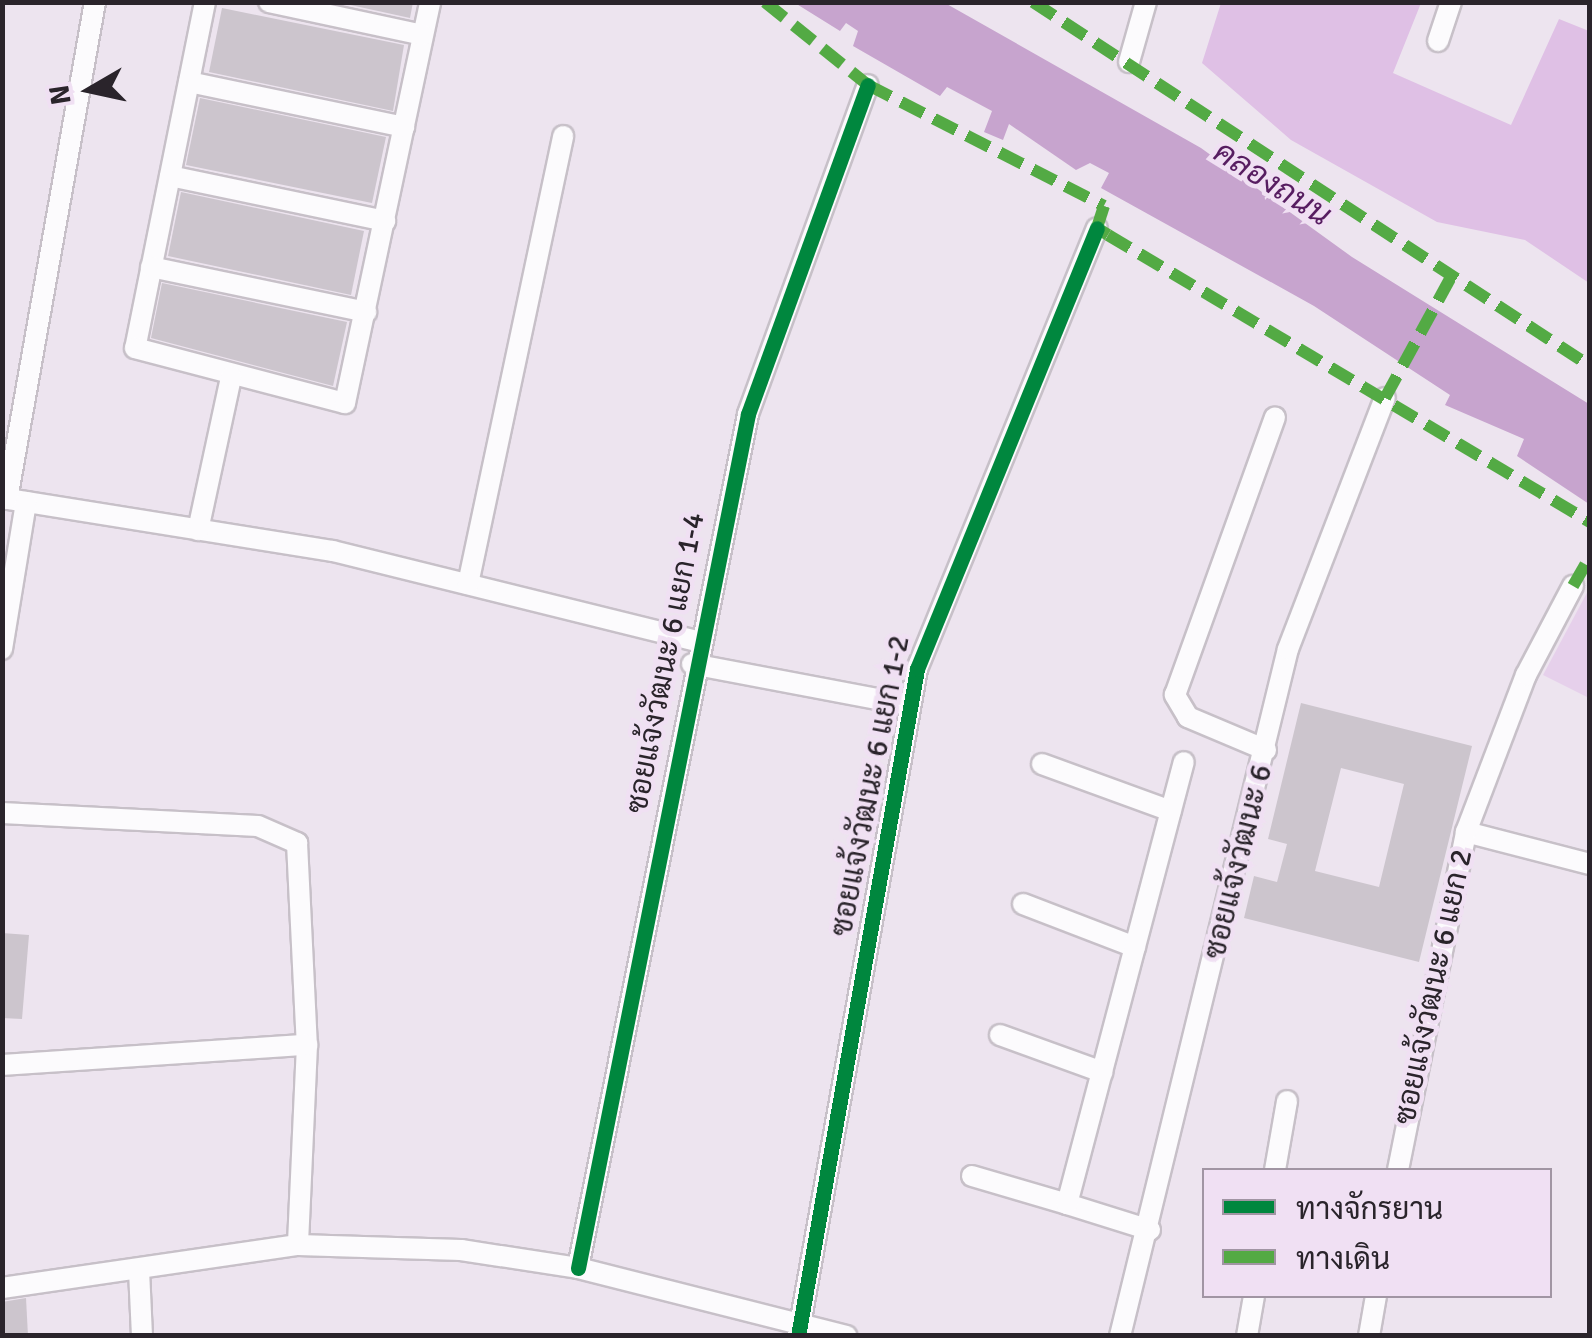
<!DOCTYPE html>
<meta charset="utf-8">
<style>
body{margin:0}
#map{position:relative;width:1592px;height:1338px;overflow:hidden;background:#ede4ef;font-family:Signika,Sarabun,sans-serif}
div>[style]{position:absolute}
.green>*{inset:0;background:#e6d0eb}
.forest>*{inset:0;background:#dfc0e5}
.water>*{inset:0;background:#c7a4ce}
.building>*{inset:0;background:#ccc5cd}
.roads{filter:drop-shadow(2px 0 #c7c0c8) drop-shadow(-2px 0 #c7c0c8) drop-shadow(0 2px #c7c0c8) drop-shadow(0 -2px #c7c0c8)}
.minor>*{height:20px;margin:-10px;padding:0 10px;transform-origin:10px;border-radius:10px;background:#fcfbfd}
.quiet>*{height:12px;margin-top:-6px;transform-origin:0;background:repeating-linear-gradient(90deg,#53aa44 0 25px,transparent 0 37px)}
.cycleway>*{height:15px;margin:-7.5px;padding:0 7.5px;transform-origin:7.5px;border-radius:7.5px;background:#00873e}
span{translate:-50% -50%;white-space:nowrap;text-align:center;line-height:1.15;-webkit-text-stroke:9px #f0e0f3;paint-order:stroke}
.street-label{font-size:30px;color:#2a242b}
.water-label{font-size:32px;color:#571d61;font-style:italic}
.frame{position:absolute;inset:0;border:5px solid #2a242b;pointer-events:none}
.legend{position:absolute;left:1202px;top:1168px;width:350px;height:130px;box-sizing:border-box;background:#f0e0f3;border:2px solid #a195a3;margin:0;padding:12px 18px;list-style:none;font-size:30px;color:#2a242b}
.legend li{display:flex;align-items:center;gap:20px;height:50px}
.legend b{width:50px;border:2px solid #a195a3}
.north{position:absolute;left:40px;top:40px;width:100px;height:100px;-webkit-text-stroke:8px #f0e0f3;paint-order:stroke;rotate:261deg;font-size:28px;font-weight:700;line-height:40px;text-align:center;color:#2a242b}
.north::after{content:'';display:block;margin:auto;width:35px;height:45px;background:#2a242b;clip-path:polygon(50% 0,100% 100%,50% 72%,0 100%)}
</style>
<div id="map">
<div class="green">
<div style="clip-path:polygon(1589px 589px,1590px 590px,1589px 698px,1543px 675px)"></div>
</div>
<div class="forest">
<div style="clip-path:polygon(1221px 3px,1421px 3px,1393px 73px,1511px 125px,1559px 19px,1589px 31px,1589px 283px,1525px 240px,1437px 222px,1291px 140px,1202px 63px)"></div>
</div>
<div class="water">
<div style="clip-path:polygon(795px 3px,945px 3px,1201px 148px,1352px 257px,1589px 404px,1589px 504px,1517px 456px,1524px 439px,1445px 405px,1450px 395px,1314px 306px,1101px 188px,1109px 173px,1090px 163px,1076px 170px,1009px 124px,1003px 140px,984px 132px,992px 111px,947px 87px,940px 96px,853px 46px,858px 31px,846px 23px,840px 31px)"></div>
</div>
<div class="building">
<div style="clip-path:polygon(337px 2px,413px 2px,410px 18px)"></div>
<div style="clip-path:polygon(222px 8px,404px 45px,393px 111px,209px 72px)"></div>
<div style="clip-path:polygon(200px 98px,386px 137px,372px 203px,186px 165px)"></div>
<div style="clip-path:polygon(181px 192px,364px 231px,351px 295px,168px 256px)"></div>
<div style="clip-path:polygon(162px 283px,347px 322px,333px 386px,151px 338px)"></div>
<div style="clip-path:polygon(evenodd,1301px 703px,1472px 746px,1419px 962px,1244px 918px,1254px 876px,1277px 882px,1287px 844px,1268px 839px,1301px 703px,1341px 768px,1404px 784px,1379px 887px,1315px 871px,1341px 768px)"></div>
<div style="clip-path:polygon(2px 933px,29px 935px,22px 1019px,2px 1018px)"></div>
<div style="clip-path:polygon(26px 1298px,28px 1336px,3px 1336px,2px 1302px)"></div>
</div>
<div class="roads">
<div class="minor">
<div style="left:205px;top:2px;width:353px;rotate:101.4deg"></div>
<div style="left:135px;top:348px;width:217px;rotate:14.7deg"></div>
<div style="left:345px;top:403px;width:410px;rotate:-78deg"></div>
<div style="left:269px;top:2px;width:157px;rotate:12.1deg"></div>
<div style="left:1438px;top:41px;width:41px;rotate:-71.6deg"></div>
<div style="left:1129px;top:62px;width:62px;rotate:-74.2deg"></div>
<div style="left:189px;top:82px;width:220px;rotate:11.8deg"></div>
<div style="left:170px;top:176px;width:220px;rotate:11.8deg"></div>
<div style="left:151px;top:267px;width:220px;rotate:11.8deg"></div>
<div style="left:2px;top:498px;width:335px;rotate:9.1deg"></div>
<div style="left:333px;top:551px;width:374px;rotate:13.9deg"></div>
<div style="left:7px;top:499px;width:505px;rotate:-79.96deg"></div>
<div style="left:198px;top:530px;width:157px;rotate:-77.8deg"></div>
<div style="left:468px;top:584px;width:458px;rotate:-78deg"></div>
<div style="left:2px;top:649px;width:149px;rotate:-80.7deg"></div>
<div style="left:692px;top:664px;width:222px;rotate:10.7deg"></div>
<div style="left:1266px;top:750px;width:85px;rotate:-157.1deg"></div>
<div style="left:1188px;top:717px;width:26px;rotate:-121deg"></div>
<div style="left:1175px;top:695px;width:295px;rotate:-70.2deg"></div>
<div style="left:1042px;top:764px;width:137px;rotate:20deg"></div>
<div style="left:2px;top:813px;width:256px;rotate:2.9deg"></div>
<div style="left:258px;top:826px;width:43px;rotate:23.6deg"></div>
<div style="left:297px;top:843px;width:202px;rotate:87.2deg"></div>
<div style="left:307px;top:1045px;width:200px;rotate:92.6deg"></div>
<div style="left:1466px;top:832px;width:128px;rotate:14.5deg"></div>
<div style="left:1023px;top:904px;width:120px;rotate:21deg"></div>
<div style="left:1000px;top:1035px;width:109px;rotate:19.9deg"></div>
<div style="left:2px;top:1065px;width:306px;rotate:-3.8deg"></div>
<div style="left:1275px;top:1170px;width:70px;rotate:-80.1deg"></div>
<div style="left:1398px;top:1170px;width:345px;rotate:-78.6deg"></div>
<div style="left:1466px;top:832px;width:168px;rotate:-69.1deg"></div>
<div style="left:1526px;top:675px;width:101px;rotate:-62.2deg"></div>
<div style="left:972px;top:1176px;width:99px;rotate:16.4deg"></div>
<div style="left:1150px;top:1230px;width:87px;rotate:-162.6deg"></div>
<div style="left:1067px;top:1204px;width:457px;rotate:-75.2deg"></div>
<div style="left:578px;top:1268px;width:871px;rotate:-78.74deg"></div>
<div style="left:748px;top:414px;width:350px;rotate:-70deg"></div>
<div style="left:139px;top:1270px;width:66px;rotate:87.4deg"></div>
<div style="left:2px;top:1288px;width:299px;rotate:-8.3deg"></div>
<div style="left:298px;top:1245px;width:163px;rotate:1.8deg"></div>
<div style="left:461px;top:1250px;width:118px;rotate:8.7deg"></div>
<div style="left:578px;top:1268px;width:277px;rotate:14.2deg"></div>
<div style="left:798px;top:1336px;width:678px;rotate:-79.88deg"></div>
<div style="left:917px;top:669px;width:476px;rotate:-67.8deg"></div>
<div style="left:1120px;top:1336px;width:707px;rotate:-76.26deg"></div>
<div style="left:1288px;top:649px;width:269px;rotate:-68.9deg"></div>
<div style="left:1247px;top:1336px;width:41px;rotate:-80.1deg"></div>
<div style="left:1369px;top:1336px;width:41px;rotate:-80.1deg"></div>
</div>
</div>
<div class="quiet">
<div style="left:765px;top:2px;width:132px;rotate:38.9deg"></div>
<div style="left:868px;top:85px;width:265px;rotate:27.1deg"></div>
<div style="left:1104px;top:206px;width:23px;rotate:108deg"></div>
<div style="left:1097px;top:228px;width:13px;rotate:32deg"></div>
<div style="left:1108px;top:235px;width:561px;rotate:30.77deg"></div>
<div style="left:1033px;top:2px;width:665px;rotate:33.16deg"></div>
<div style="left:1385px;top:398px;width:138px;rotate:-61.4deg"></div>
<div style="left:1573px;top:586px;width:34px;rotate:-60deg"></div>
</div>
<div class="cycleway">
<div style="left:578px;top:1268px;width:871px;rotate:-78.74deg"></div>
<div style="left:748px;top:414px;width:350px;rotate:-70deg"></div>
<div style="left:798px;top:1336px;width:678px;rotate:-79.88deg"></div>
<div style="left:917px;top:669px;width:476px;rotate:-67.8deg"></div>
</div>
<div class="street-label">
<span style="left:666px;top:663px;rotate:-79deg">ซอยแจ้งวัฒนะ 6 แยก 1-4</span>
<span style="left:871px;top:786px;rotate:-79deg">ซอยแจ้งวัฒนะ 6 แยก 1-2</span>
<span style="left:1239px;top:862px;rotate:-76deg">ซอยแจ้งวัฒนะ 6</span>
<span style="left:1434px;top:987px;rotate:-78deg">ซอยแจ้งวัฒนะ 6 แยก 2</span>
</div>
<div class="water-label">
<span style="left:1272px;top:184px;rotate:32deg">คลองถนน</span>
</div>
<div class="frame"></div>
<ul class="legend">
<li><b style="height:12px;background:#00873e"></b>ทางจักรยาน</li>
<li><b style="height:12px;background:#53aa44"></b>ทางเดิน</li>
</ul>
<div class="north">N</div>
</div>
